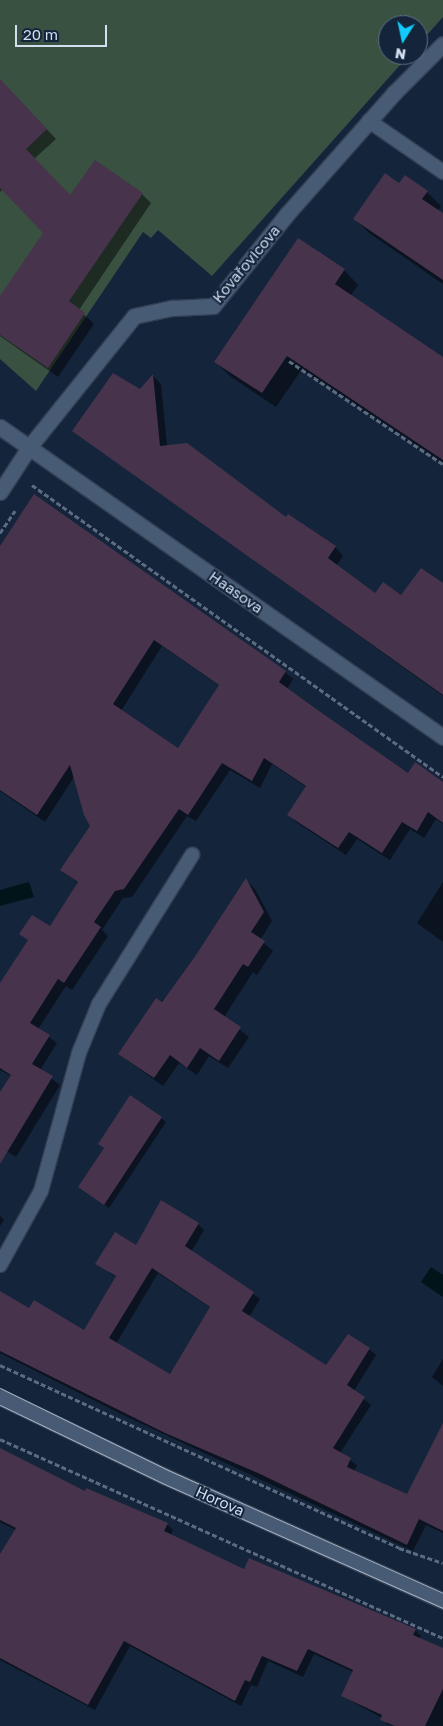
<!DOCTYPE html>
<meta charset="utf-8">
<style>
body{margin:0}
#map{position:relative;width:443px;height:1726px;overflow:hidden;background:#13243b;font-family:"Golos Text",sans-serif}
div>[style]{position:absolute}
.green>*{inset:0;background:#395141}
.water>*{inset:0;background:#01141a}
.shadow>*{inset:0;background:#0007}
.building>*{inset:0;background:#47334c}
.path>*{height:3px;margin-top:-1.5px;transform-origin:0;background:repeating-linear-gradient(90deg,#5c6b80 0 5px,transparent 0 7.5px)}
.roads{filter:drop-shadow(1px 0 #333f52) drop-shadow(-1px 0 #333f52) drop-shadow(0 1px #333f52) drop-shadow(0 -1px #333f52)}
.service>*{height:14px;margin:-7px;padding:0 7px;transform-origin:7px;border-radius:7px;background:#475b75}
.minor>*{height:15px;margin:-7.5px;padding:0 7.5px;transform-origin:7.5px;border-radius:7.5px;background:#475b75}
.tertiary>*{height:15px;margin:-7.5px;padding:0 7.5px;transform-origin:7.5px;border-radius:7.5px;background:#475b75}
.tram>*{height:1px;margin:-0.5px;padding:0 0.5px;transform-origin:0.5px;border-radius:0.5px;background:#a1afc0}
span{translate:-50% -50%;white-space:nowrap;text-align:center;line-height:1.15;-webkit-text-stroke:4px #13243b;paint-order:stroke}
.street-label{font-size:15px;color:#d3dfef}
.north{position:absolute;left:378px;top:15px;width:50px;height:50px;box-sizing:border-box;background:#13243b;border:1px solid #606f83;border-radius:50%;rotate:190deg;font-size:14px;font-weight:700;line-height:20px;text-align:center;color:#d3dfef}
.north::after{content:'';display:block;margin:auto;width:18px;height:22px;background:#12cafb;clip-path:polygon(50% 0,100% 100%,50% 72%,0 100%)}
.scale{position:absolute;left:15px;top:25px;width:92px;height:22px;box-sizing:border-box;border:2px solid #d3dfef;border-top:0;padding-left:6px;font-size:15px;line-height:18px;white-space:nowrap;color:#d3dfef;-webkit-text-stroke:4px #13243b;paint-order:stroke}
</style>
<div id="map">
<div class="green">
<div style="clip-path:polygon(0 0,443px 0,443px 17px,418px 45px,418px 25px,388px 25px,388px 55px,409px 55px,212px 276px,158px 230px,151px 238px,143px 232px,36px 391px,0 359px)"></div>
</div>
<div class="water">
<div style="clip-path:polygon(29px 882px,34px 897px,0 906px,0 890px)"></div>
<div style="clip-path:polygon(431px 1267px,443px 1275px,443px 1297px,421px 1282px)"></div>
</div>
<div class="shadow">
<div style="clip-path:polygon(0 80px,56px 139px,34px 159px,70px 197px,142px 194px,151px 203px,79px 310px,94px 324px,58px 377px,0 336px,0 298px,45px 233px,3px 189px,0 192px)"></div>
<div style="clip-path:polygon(400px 184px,427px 192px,441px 206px,438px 211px,443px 214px,443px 284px,369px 233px,355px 219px)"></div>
<div style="clip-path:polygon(298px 239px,344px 270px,358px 285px,350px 296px,443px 358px,443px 463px,302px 369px,276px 407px,230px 376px,216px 362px)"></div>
<div style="clip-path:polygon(153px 376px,161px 384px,167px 446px,335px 547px,343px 556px,336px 566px,375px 594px,402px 597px,443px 587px,443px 696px,74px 431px,140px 391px)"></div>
<div style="clip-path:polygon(evenodd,0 548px,285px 672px,293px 679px,287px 689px,408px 775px,443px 783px,443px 824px,436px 819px,424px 838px,410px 829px,390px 860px,357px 839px,346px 855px,296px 822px,289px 815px,306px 787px,272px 764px,260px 788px,230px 770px,196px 821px,187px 816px,132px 897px,123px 898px,102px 930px,108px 936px,72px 990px,66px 986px,38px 1029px,57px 1043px,40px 1070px,60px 1085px,16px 1157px,0 1147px,0 1094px,11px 1076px,0 1070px,0 986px,29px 941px,21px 934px,50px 928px,79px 884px,62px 870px,92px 826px,74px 777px,45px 822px,0 791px,0 548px,162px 646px,220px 686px,179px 750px,121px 711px,162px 646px)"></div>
<div style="clip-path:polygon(246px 880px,255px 889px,272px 921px,260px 940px,273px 951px,257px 975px,253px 972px,224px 1017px,249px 1037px,228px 1068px,209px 1056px,197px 1075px,179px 1063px,163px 1086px,119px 1054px,196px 959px)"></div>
<div style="clip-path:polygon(443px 882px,443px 942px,417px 923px)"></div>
<div style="clip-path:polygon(161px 1118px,166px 1122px,109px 1208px,80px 1187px,105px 1149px,99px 1144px)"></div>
<div style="clip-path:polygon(0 1216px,4px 1220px,0 1226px)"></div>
<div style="clip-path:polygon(evenodd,198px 1224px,204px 1230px,191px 1252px,260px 1299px,249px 1317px,327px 1367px,369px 1349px,376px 1355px,354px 1391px,371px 1405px,340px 1453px,357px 1465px,354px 1471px,407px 1496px,443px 1426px,443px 1533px,426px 1525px,413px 1551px,121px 1414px,0 1353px,0 1292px,30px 1309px,84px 1331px,117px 1278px,96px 1263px,198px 1224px,158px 1273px,211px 1308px,170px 1376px,116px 1344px,158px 1273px)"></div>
<div style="clip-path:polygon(443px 1359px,443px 1386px,432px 1377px)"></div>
<div style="clip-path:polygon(0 1452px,85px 1493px,167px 1524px,173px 1530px,170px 1536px,245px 1571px,415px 1630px,421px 1636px,420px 1639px,443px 1649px,443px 1726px,388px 1725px,382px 1718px,342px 1696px,353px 1672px,314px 1654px,303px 1677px,268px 1661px,257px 1687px,251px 1685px,241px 1706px,130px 1646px,95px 1710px,0 1660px,0 1557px,16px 1530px,0 1522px)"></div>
</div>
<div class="building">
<div style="clip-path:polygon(0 79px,47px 129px,26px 149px,70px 195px,95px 160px,143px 193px,69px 301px,85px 313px,48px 368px,0 335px,0 296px,43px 233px,0 188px)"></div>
<div style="clip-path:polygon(385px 173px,399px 183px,405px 175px,428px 191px,422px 199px,443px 213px,443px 280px,353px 219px)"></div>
<div style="clip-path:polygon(298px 238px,345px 269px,335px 284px,443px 357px,443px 460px,287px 356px,262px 393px,214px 362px)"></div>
<div style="clip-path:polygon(113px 373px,140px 389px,153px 374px,160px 446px,187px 443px,286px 517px,288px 514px,336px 546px,328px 558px,375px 593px,383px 582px,401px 595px,421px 568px,443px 583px,443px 695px,72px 431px)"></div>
<div style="clip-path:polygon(evenodd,34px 494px,286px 671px,279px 682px,319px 711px,408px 773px,415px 762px,443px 782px,443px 823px,428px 812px,417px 831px,402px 822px,382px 853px,349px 832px,338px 848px,287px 815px,306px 786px,264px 758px,252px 781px,222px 763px,188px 815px,179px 809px,124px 889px,115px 891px,94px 922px,101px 927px,64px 983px,58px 979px,30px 1023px,50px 1035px,32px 1064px,53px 1076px,0 1164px,0 1092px,11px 1075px,0 1068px,0 983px,28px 940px,19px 934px,32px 915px,50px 926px,78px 882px,60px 870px,90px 826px,84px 815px,70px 765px,37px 815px,0 790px,0 546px,34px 494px,154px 640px,219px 685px,178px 748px,113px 704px,154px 640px)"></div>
<div style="clip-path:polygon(246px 878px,264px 912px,251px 932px,265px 941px,248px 967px,243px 964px,214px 1009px,241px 1027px,219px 1061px,200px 1048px,187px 1068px,170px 1055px,154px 1078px,118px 1054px,156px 998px,162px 1002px,194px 958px)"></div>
<div style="clip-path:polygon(130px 1095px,162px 1117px,104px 1205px,78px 1187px,104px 1148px,98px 1144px)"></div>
<div style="clip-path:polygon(evenodd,161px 1200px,199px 1223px,185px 1246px,254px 1292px,242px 1311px,326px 1365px,348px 1334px,370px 1348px,347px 1385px,365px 1397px,333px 1448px,351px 1458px,347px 1467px,407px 1494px,443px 1423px,443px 1531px,419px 1519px,407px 1545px,258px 1473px,165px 1433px,0 1351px,0 1291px,29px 1308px,34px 1300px,84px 1330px,116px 1276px,95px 1264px,115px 1232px,136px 1245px,161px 1200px,152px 1268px,210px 1307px,170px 1374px,109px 1338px,152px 1268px)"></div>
<div style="clip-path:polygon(0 1448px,85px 1491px,86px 1488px,168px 1523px,164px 1531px,244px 1569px,249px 1558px,416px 1629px,413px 1635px,443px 1648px,443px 1689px,425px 1726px,395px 1726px,380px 1720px,382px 1715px,341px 1696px,353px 1670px,308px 1649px,297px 1671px,262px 1656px,250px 1682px,245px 1680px,235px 1701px,124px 1641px,88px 1705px,0 1658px,0 1554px,16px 1528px,0 1520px)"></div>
</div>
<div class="path">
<div style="left:289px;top:361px;width:185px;rotate:33.8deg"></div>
<div style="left:32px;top:485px;width:504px;rotate:35.39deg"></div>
<div style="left:0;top:533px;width:27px;rotate:-56deg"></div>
<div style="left:0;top:1365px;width:439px;rotate:24.6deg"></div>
<div style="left:399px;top:1548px;width:46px;rotate:18.8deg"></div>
<div style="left:0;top:1439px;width:486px;rotate:24.2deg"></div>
</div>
<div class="roads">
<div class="service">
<div style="left:369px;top:121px;width:90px;rotate:34.6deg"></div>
<div style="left:0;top:1265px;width:85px;rotate:-61deg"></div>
<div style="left:41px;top:1191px;width:143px;rotate:-74.6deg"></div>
<div style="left:79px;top:1053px;width:53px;rotate:-67.8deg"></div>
<div style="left:99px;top:1004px;width:176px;rotate:-58deg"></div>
</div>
<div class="minor">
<div style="left:0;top:427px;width:541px;rotate:34.98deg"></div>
<div style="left:0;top:492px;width:55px;rotate:-56.9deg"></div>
<div style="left:30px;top:446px;width:166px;rotate:-51.3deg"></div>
<div style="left:134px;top:316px;width:40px;rotate:-12deg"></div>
<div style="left:173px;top:308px;width:40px;rotate:-2.9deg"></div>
<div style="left:213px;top:306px;width:118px;rotate:-51.2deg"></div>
<div style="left:287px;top:214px;width:162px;rotate:-48.5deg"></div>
<div style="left:394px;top:93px;width:69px;rotate:-45deg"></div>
</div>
<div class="tertiary">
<div style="left:0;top:1397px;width:182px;rotate:25.7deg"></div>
<div style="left:164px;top:1476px;width:306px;rotate:24.1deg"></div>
</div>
</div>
<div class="tram">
<div style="left:0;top:1388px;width:187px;rotate:26deg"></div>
<div style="left:168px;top:1470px;width:301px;rotate:24.1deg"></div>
<div style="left:0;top:1405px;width:180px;rotate:25.7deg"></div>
<div style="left:162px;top:1483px;width:308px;rotate:24deg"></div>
</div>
<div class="street-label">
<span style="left:246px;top:264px;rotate:-50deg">Kovařovicova</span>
<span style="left:236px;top:592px;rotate:35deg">Haasova</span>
<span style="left:220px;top:1501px;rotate:24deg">Horova</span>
</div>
<div class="north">N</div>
<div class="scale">20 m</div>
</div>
